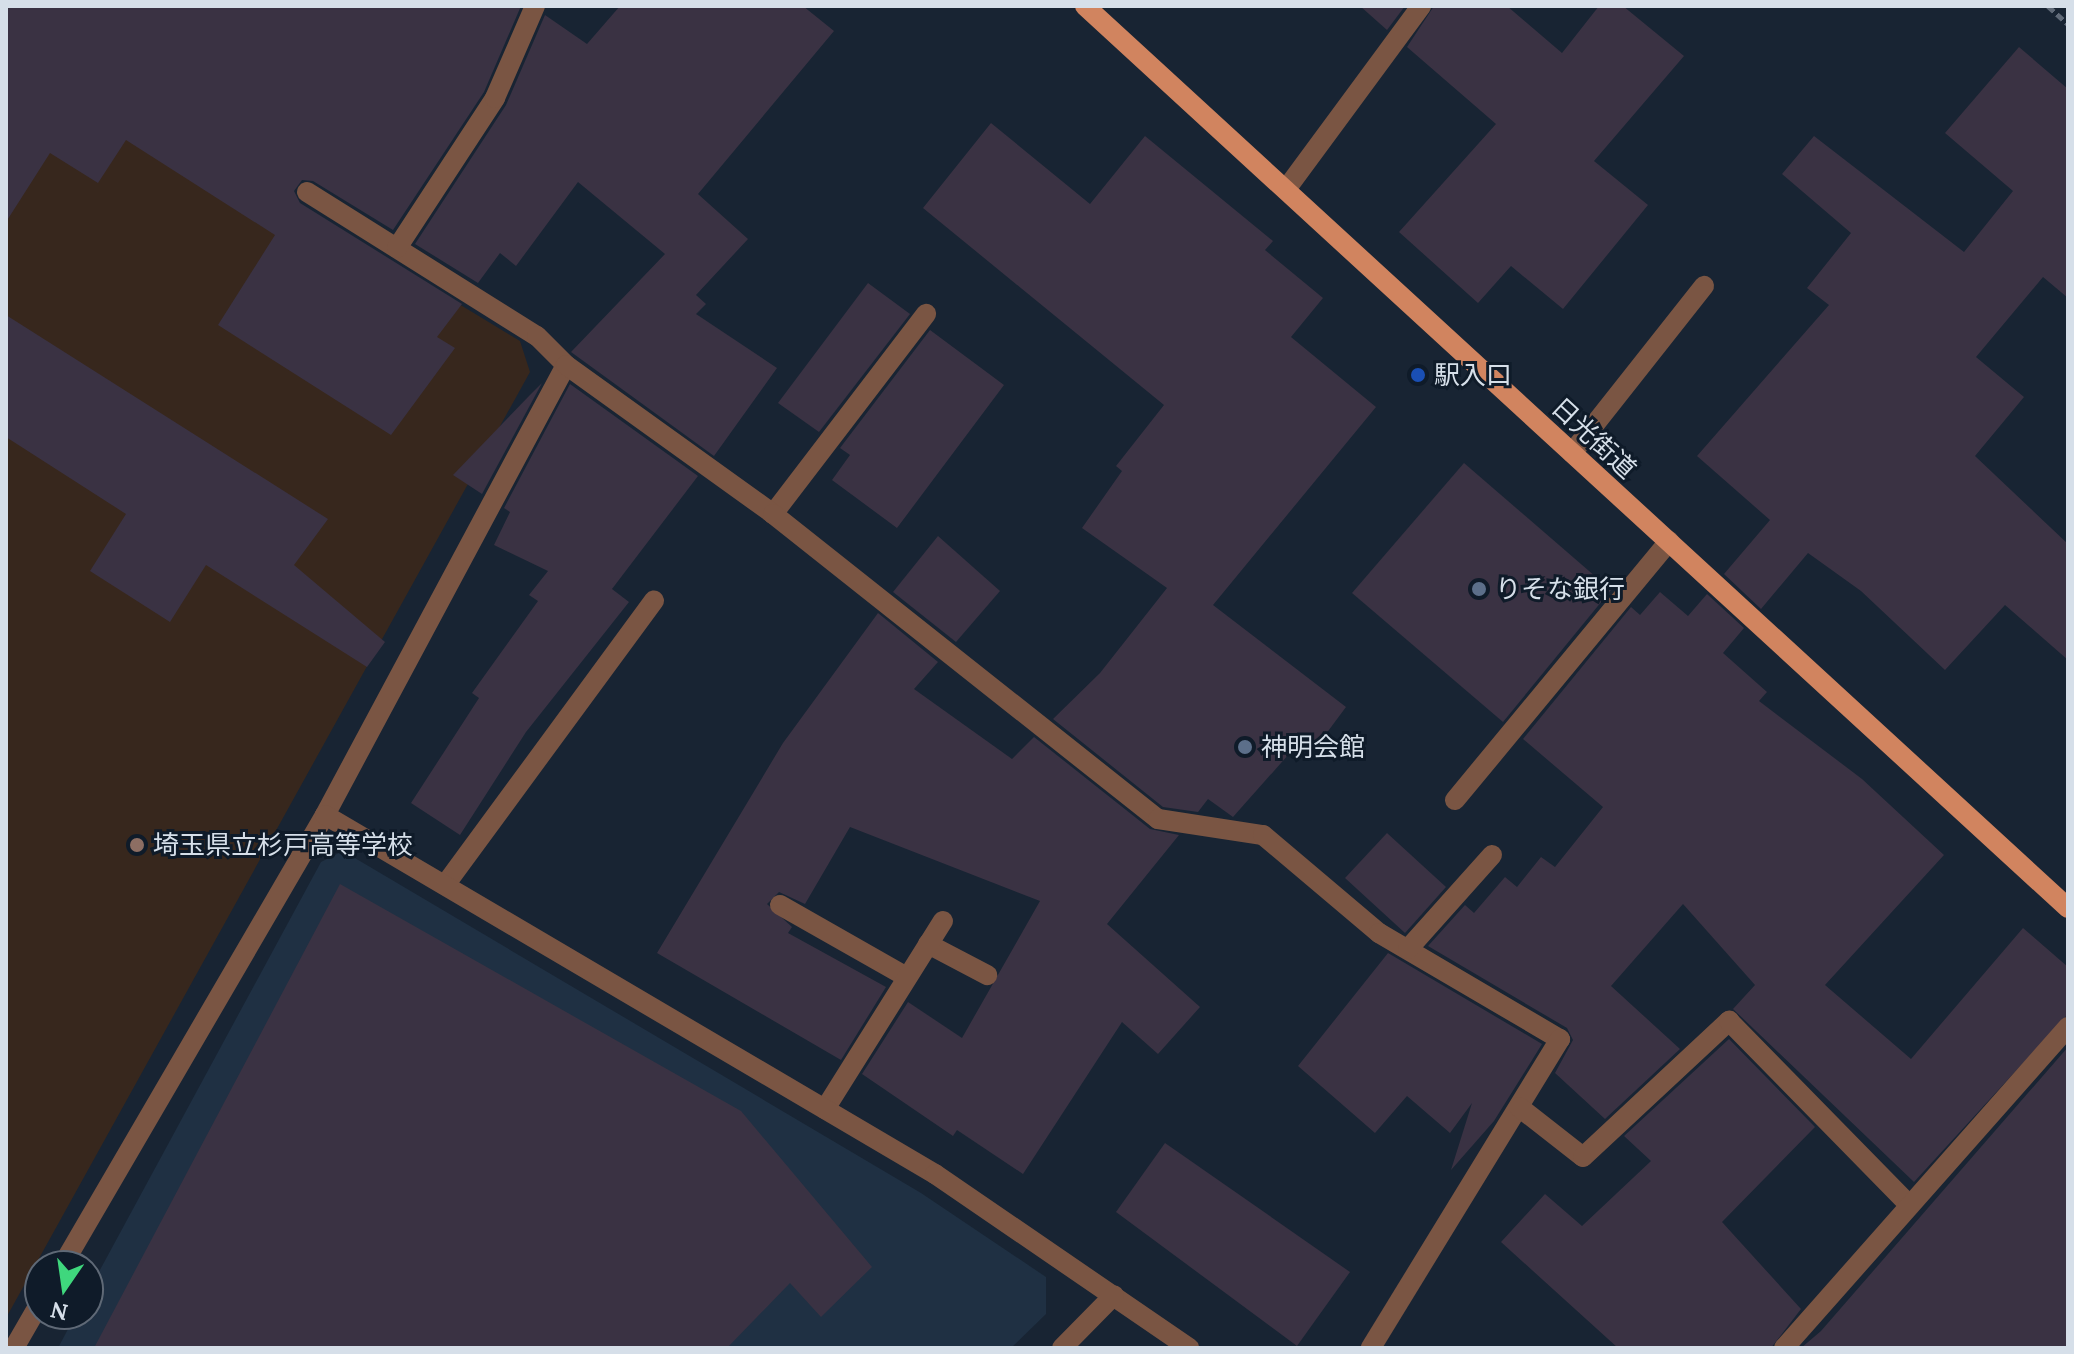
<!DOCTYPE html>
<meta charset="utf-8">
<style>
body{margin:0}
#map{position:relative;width:2074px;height:1354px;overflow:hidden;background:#182433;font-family:Lora,"Noto Sans JP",serif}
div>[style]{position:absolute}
.built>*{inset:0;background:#1f3043}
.education>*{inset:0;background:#37271d}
.building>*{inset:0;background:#3a3243}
.path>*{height:5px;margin-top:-2.5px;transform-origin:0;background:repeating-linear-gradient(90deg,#606a78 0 8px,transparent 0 12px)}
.minor>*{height:20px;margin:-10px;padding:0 10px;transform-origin:10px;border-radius:10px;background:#7a5543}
.major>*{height:20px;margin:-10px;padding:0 10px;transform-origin:10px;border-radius:10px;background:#d1845f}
.dots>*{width:22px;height:22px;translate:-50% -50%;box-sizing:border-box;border:4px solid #0f1b29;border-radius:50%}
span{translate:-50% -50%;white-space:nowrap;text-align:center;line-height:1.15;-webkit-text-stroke:6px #0f1b29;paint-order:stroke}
.poi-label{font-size:26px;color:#d6dfe9}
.left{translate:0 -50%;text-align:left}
.street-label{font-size:26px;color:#d6dfe9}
.frame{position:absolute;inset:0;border:8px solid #d6dfe9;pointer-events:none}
.north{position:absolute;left:24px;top:1250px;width:80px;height:80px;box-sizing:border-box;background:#0f1b29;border:2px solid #5f6976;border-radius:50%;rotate:193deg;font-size:22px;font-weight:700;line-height:32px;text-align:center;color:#d6dfe9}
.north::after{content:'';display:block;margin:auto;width:28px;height:36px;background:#3fd77d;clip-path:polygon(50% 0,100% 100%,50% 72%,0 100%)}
</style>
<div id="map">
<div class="built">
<div style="clip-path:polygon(343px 851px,921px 1193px,1046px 1277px,1046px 1314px,1011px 1348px,58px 1348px,76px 1314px,88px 1314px,88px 1292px,321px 862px)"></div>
</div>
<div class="education">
<div style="clip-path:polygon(6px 6px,279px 208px,403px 270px,520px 341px,530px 372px,6px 1318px)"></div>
</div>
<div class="building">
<div style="clip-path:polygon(6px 6px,521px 6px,484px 92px,393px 230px,313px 181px,302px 180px,294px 191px,300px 203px,462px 304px,437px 337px,455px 348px,391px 435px,218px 325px,275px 235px,126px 140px,98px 183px,50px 153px,6px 222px)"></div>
<div style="clip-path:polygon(620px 6px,803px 6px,834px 31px,698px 194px,748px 239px,696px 295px,706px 304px,696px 314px,777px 368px,714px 456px,571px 352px,665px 254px,578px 182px,516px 266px,500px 253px,478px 283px,415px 244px,506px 105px,545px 15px,587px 44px)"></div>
<div style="clip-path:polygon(1360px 6px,1405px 6px,1387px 30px)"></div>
<div style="clip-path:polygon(1434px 6px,1507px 6px,1562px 53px,1599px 6px,1623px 6px,1684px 56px,1594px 161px,1648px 205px,1563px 309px,1511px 266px,1478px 303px,1399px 232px,1496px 124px,1407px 47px)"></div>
<div style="clip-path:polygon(2019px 47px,2068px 89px,2068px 298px,2043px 277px,1976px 357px,2024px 397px,1975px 456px,2068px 544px,2068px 660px,2005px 605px,1945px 670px,1861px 591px,1808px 553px,1761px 609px,1724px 574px,1770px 520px,1697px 456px,1829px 305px,1807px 288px,1851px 233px,1782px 174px,1814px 136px,1964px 252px,2013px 191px,1945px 133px)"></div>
<div style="clip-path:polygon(991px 123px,1090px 204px,1145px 136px,1273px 241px,1265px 250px,1323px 298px,1291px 337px,1376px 407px,1213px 605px,1346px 707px,1317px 746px,1305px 736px,1233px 817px,1208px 799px,1198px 812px,1163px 807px,1053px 719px,1100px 673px,1167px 588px,1082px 528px,1122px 471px,1116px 466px,1164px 405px,923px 208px)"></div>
<div style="clip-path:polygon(868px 283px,910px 314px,819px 432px,778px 403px)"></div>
<div style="clip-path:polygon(6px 315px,328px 519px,294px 565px,385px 642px,367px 667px,206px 565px,170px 622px,90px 571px,126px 514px,6px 437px)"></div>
<div style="clip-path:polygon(930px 330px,1004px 385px,897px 528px,832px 480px,850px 455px,840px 448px)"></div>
<div style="clip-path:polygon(542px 383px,482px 494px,453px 475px,529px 396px)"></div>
<div style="clip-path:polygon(570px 384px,698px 476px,612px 589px,629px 602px,526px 732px,460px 835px,411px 803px,479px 698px,472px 693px,538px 601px,529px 595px,548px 571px,494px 545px,510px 512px,504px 508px)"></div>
<div style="clip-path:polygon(1464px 463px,1611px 590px,1503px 722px,1352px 593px)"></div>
<div style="clip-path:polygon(938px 536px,1000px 591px,956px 642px,893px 592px)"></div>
<div style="clip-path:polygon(1660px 592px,1688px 616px,1707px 594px,1744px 628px,1723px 653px,1767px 692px,1759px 701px,1862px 779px,1944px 855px,1825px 985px,1911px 1059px,2023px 928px,2068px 967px,2068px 1014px,1914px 1182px,1733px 1009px,1755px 985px,1683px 904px,1611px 986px,1680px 1049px,1605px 1119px,1555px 1073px,1573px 1040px,1567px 1028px,1428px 946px,1465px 905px,1474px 913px,1505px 877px,1517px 887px,1541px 857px,1555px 867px,1603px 807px,1523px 739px,1631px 607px,1640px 615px)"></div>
<div style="clip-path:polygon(878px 613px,938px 662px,914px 689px,1012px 759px,1034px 737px,1150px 829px,1179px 835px,1107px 924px,1200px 1007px,1158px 1054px,1122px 1022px,1023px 1174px,957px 1130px,953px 1136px,862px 1074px,908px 1002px,962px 1038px,1040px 901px,850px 827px,805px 904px,779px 892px,767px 904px,792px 927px,788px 933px,886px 987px,841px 1060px,657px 953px,783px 743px)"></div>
<div style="clip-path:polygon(1387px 833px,1446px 887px,1405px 933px,1345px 878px)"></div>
<div style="clip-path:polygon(340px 884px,741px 1111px,872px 1267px,821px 1317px,790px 1283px,727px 1348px,94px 1348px)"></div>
<div style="clip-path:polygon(1388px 953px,1542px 1044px,1494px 1121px,1451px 1170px,1472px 1103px,1450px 1133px,1407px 1096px,1375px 1133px,1298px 1066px)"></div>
<div style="clip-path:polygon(1729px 1039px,1815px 1127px,1722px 1222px,1801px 1309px,1771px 1348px,1618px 1348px,1501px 1242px,1545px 1194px,1582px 1226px,1651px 1161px,1624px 1136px)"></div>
<div style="clip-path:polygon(2068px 1047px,2068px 1348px,1801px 1348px,1821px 1331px)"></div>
<div style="clip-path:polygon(1165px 1143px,1350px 1272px,1297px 1346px,1116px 1212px)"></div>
</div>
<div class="path">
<div style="left:2048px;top:6px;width:27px;rotate:42deg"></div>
</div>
<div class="minor">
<div style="left:1287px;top:188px;width:226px;rotate:-53.6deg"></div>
<div style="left:307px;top:192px;width:271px;rotate:32.1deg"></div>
<div style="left:537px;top:336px;width:41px;rotate:45deg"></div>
<div style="left:397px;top:248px;width:179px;rotate:-56.8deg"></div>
<div style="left:495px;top:98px;width:100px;rotate:-66.5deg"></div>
<div style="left:1572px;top:453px;width:213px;rotate:-51.7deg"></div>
<div style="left:773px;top:514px;width:252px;rotate:-52.6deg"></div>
<div style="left:1455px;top:800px;width:336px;rotate:-50.4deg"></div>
<div style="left:325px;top:815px;width:510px;rotate:-61.83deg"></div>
<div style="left:566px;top:365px;width:255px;rotate:35.7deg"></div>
<div style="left:773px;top:514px;width:491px;rotate:38.4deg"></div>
<div style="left:1158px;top:819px;width:106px;rotate:8.7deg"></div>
<div style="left:1263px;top:835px;width:152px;rotate:40.2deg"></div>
<div style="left:1379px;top:933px;width:210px;rotate:30.4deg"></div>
<div style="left:1560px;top:1039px;width:362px;rotate:121.5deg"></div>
<div style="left:445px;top:885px;width:353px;rotate:-53.7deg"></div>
<div style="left:780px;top:905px;width:146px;rotate:29.6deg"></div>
<div style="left:928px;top:944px;width:67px;rotate:27.7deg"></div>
<div style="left:1408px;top:949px;width:126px;rotate:-48.2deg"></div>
<div style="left:1519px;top:1107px;width:81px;rotate:38deg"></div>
<div style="left:1583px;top:1157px;width:200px;rotate:-43deg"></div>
<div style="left:1729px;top:1021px;width:257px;rotate:45.6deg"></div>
<div style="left:825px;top:1109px;width:222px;rotate:-57.9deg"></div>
<div style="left:62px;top:1266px;width:522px;rotate:-59.75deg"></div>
<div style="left:325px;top:815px;width:708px;rotate:30.48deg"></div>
<div style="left:935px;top:1174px;width:308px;rotate:34.4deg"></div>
<div style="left:14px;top:1348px;width:52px;rotate:-60deg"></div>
<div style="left:1062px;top:1348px;width:74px;rotate:-45.5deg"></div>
<div style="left:1784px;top:1348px;width:429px;rotate:-48.5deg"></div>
</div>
<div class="major">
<div style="left:1085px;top:6px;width:1334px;rotate:42.54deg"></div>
</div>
<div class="dots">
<div style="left:1418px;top:375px;background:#1a4fb4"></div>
<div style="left:1479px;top:589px;background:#5c6f8a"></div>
<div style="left:1245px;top:747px;background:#5c6f8a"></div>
<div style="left:137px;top:845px;background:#8d6e63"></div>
</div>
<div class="poi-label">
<span class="left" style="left:1434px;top:375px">駅入口</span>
<span class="left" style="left:1495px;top:589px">りそな銀行</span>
<span class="left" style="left:1261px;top:747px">神明会館</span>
<span class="left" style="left:153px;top:845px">埼玉県立杉戸高等学校</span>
</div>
<div class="street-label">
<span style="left:1594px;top:438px;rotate:43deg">日光街道</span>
</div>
<div class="frame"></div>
<div class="north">N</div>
</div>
